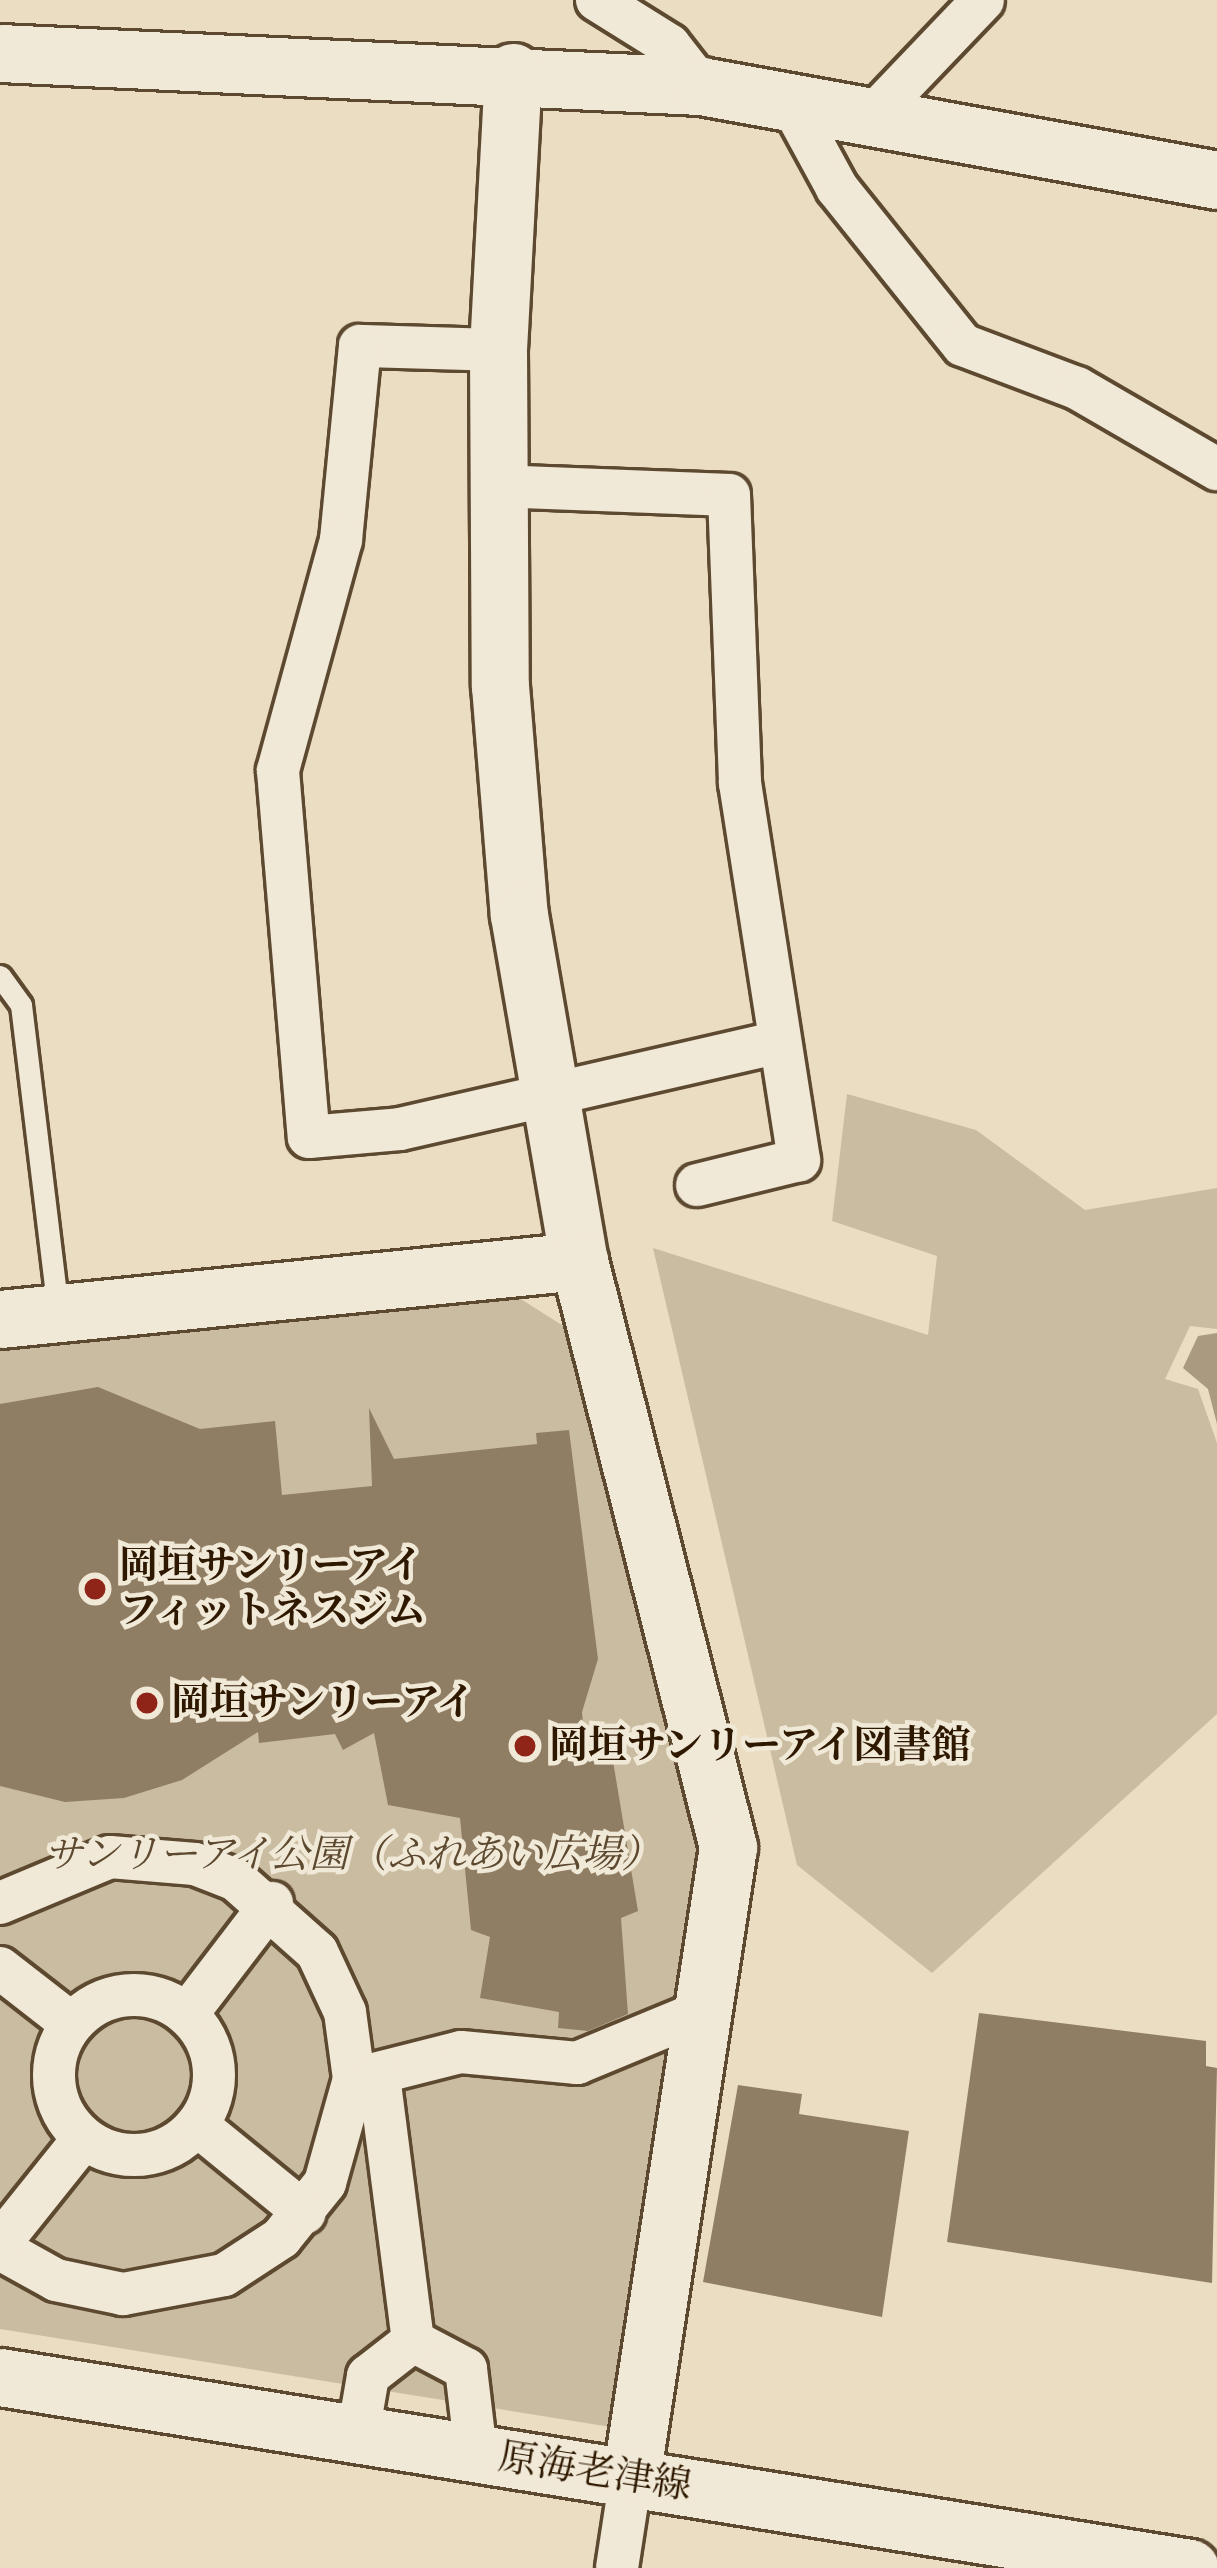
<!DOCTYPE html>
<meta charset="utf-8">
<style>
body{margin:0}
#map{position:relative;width:1217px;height:2568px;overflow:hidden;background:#eaddc1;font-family:"IM FELL Double Pica","Noto Serif JP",serif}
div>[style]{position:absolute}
.green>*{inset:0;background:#cabca0}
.water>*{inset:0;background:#aa9a7f}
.building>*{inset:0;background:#907e64}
.roads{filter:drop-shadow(3px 0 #5d4930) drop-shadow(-3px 0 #5d4930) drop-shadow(0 3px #5d4930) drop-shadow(0 -3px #5d4930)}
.lane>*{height:21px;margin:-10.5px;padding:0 10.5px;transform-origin:10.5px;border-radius:10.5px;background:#f1e9d7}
.street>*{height:42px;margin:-21px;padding:0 21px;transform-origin:21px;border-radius:21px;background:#f1e9d7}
.street>.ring{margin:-21px;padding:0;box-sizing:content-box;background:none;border:42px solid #f1e9d7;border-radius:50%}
.secondary>*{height:57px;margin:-28.5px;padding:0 28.5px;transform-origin:28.5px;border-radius:28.5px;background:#f1e9d7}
.dots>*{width:33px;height:33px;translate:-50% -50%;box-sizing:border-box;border:6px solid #f1e9d7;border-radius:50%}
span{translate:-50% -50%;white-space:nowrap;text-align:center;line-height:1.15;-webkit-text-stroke:9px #f1e9d7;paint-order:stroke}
.poi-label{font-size:39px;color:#2e1800;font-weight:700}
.left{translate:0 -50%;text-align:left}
.park-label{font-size:39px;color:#5d4930;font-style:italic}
.street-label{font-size:39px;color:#2e1800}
</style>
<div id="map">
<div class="green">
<div style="clip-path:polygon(847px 1094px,976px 1130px,1085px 1210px,1217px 1188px,1217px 1329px,1190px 1326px,1165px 1379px,1198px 1389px,1217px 1443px,1217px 1714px,932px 1973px,797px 1865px,653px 1248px,928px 1335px,937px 1256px,832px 1221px)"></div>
<div style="clip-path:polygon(505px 1289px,573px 1332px,705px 1857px,617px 2428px,0 2329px,0 1338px)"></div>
</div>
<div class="water">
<div style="clip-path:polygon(1217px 1333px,1217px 1424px,1208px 1389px,1183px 1368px,1198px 1336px)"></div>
</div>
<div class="building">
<div style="clip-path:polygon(98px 1387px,200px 1429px,275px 1421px,282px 1495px,372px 1486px,369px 1408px,394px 1459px,537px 1444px,536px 1433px,569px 1430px,598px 1659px,582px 1712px,586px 1760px,612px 1755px,638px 1911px,621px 1918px,628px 2014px,588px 2031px,558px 2028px,559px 2012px,480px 1998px,490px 1937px,471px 1930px,460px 1818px,388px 1805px,374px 1733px,343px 1750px,335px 1734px,259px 1743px,258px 1732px,182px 1780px,124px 1798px,65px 1802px,0 1786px,0 1404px)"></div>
<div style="clip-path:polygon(979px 2013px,1206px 2041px,1206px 2066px,1217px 2068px,1212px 2283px,947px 2242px)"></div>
<div style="clip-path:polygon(738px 2085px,802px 2094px,799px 2114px,909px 2131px,882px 2317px,703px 2282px)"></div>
</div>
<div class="roads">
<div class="lane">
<div style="left:0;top:976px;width:36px;rotate:54deg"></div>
<div style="left:21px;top:1005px;width:308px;rotate:83.1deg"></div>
</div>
<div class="street">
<div style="left:597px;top:0;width:85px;rotate:32deg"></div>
<div style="left:669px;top:45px;width:52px;rotate:52deg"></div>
<div style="left:788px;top:98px;width:102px;rotate:61.4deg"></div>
<div style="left:837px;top:188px;width:201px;rotate:51.3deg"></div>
<div style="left:963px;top:345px;width:122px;rotate:20.7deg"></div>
<div style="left:1077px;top:388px;width:162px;rotate:30.1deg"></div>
<div style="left:878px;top:110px;width:152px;rotate:-46.3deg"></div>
<div style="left:498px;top:350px;width:138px;rotate:-178.3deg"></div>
<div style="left:360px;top:346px;width:195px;rotate:95.6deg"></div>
<div style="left:341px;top:540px;width:239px;rotate:105.3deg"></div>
<div style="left:278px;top:771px;width:367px;rotate:85.2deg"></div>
<div style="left:309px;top:1137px;width:91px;rotate:-5deg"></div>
<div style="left:400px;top:1129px;width:385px;rotate:-12.9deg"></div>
<div style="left:497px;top:486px;width:232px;rotate:2.2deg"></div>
<div style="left:729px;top:495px;width:288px;rotate:87.8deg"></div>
<div style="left:740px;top:783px;width:382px;rotate:81.1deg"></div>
<div style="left:799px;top:1160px;width:105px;rotate:166.2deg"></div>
<div style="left:0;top:1903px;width:119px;rotate:-22.7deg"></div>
<div style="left:110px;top:1857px;width:85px;rotate:4.7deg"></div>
<div style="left:195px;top:1864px;width:44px;rotate:21.3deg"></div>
<div style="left:236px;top:1880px;width:108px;rotate:41.6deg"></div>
<div style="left:317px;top:1952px;width:66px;rotate:65deg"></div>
<div style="left:345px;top:2012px;width:68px;rotate:82.3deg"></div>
<div style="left:354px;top:2079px;width:108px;rotate:105.6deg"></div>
<div style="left:325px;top:2183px;width:70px;rotate:128.7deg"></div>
<div style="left:281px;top:2238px;width:68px;rotate:147deg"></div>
<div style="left:224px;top:2275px;width:103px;rotate:169.3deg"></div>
<div style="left:123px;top:2294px;width:68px;rotate:-168.2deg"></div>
<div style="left:56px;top:2280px;width:64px;rotate:-151deg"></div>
<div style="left:0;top:1968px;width:91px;rotate:37.9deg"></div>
<div class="ring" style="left:54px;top:1995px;width:118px;height:118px"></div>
<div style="left:187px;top:2014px;width:140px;rotate:-52.6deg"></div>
<div style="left:354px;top:2079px;width:110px;rotate:-14.2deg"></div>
<div style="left:461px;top:2052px;width:117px;rotate:5.4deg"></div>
<div style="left:577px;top:2063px;width:139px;rotate:-22.5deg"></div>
<div style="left:197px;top:2125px;width:139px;rotate:39.2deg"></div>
<div style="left:0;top:2243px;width:134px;rotate:-51.3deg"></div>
<div style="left:413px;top:2341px;width:60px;rotate:27.8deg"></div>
<div style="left:466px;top:2369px;width:85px;rotate:83.2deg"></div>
<div style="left:358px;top:2434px;width:59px;rotate:-80.2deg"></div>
<div style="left:368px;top:2376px;width:57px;rotate:-37.9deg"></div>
<div style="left:413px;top:2341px;width:269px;rotate:-97.3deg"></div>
<div style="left:617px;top:2568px;width:92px;rotate:-81.3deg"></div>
</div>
<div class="secondary">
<div style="left:0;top:53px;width:702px;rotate:2.7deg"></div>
<div style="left:701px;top:86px;width:524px;rotate:10.32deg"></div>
<div style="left:513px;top:72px;width:278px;rotate:93.1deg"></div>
<div style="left:498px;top:350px;width:336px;rotate:89.7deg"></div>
<div style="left:500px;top:686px;width:230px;rotate:85.3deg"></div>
<div style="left:519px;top:915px;width:351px;rotate:80.2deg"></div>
<div style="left:0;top:1319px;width:582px;rotate:-5.72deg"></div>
<div style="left:579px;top:1261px;width:605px;rotate:75.73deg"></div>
<div style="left:728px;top:1847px;width:637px;rotate:98.75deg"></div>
<div style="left:0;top:2377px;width:1205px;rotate:9.12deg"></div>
</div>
</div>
<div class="dots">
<div style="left:95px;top:1589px;background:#8f2418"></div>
<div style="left:147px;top:1703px;background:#8f2418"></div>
<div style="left:525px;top:1746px;background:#8f2418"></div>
</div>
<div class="poi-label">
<span class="left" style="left:119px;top:1589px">岡垣サンリーアイ<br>フィットネスジム</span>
<span class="left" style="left:171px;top:1703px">岡垣サンリーアイ</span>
<span class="left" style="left:549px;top:1746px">岡垣サンリーアイ図書館</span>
</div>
<div class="park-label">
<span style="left:352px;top:1855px">サンリーアイ公園（ふれあい広場）</span>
</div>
<div class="street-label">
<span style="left:595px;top:2472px;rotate:9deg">原海老津線</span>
</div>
</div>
